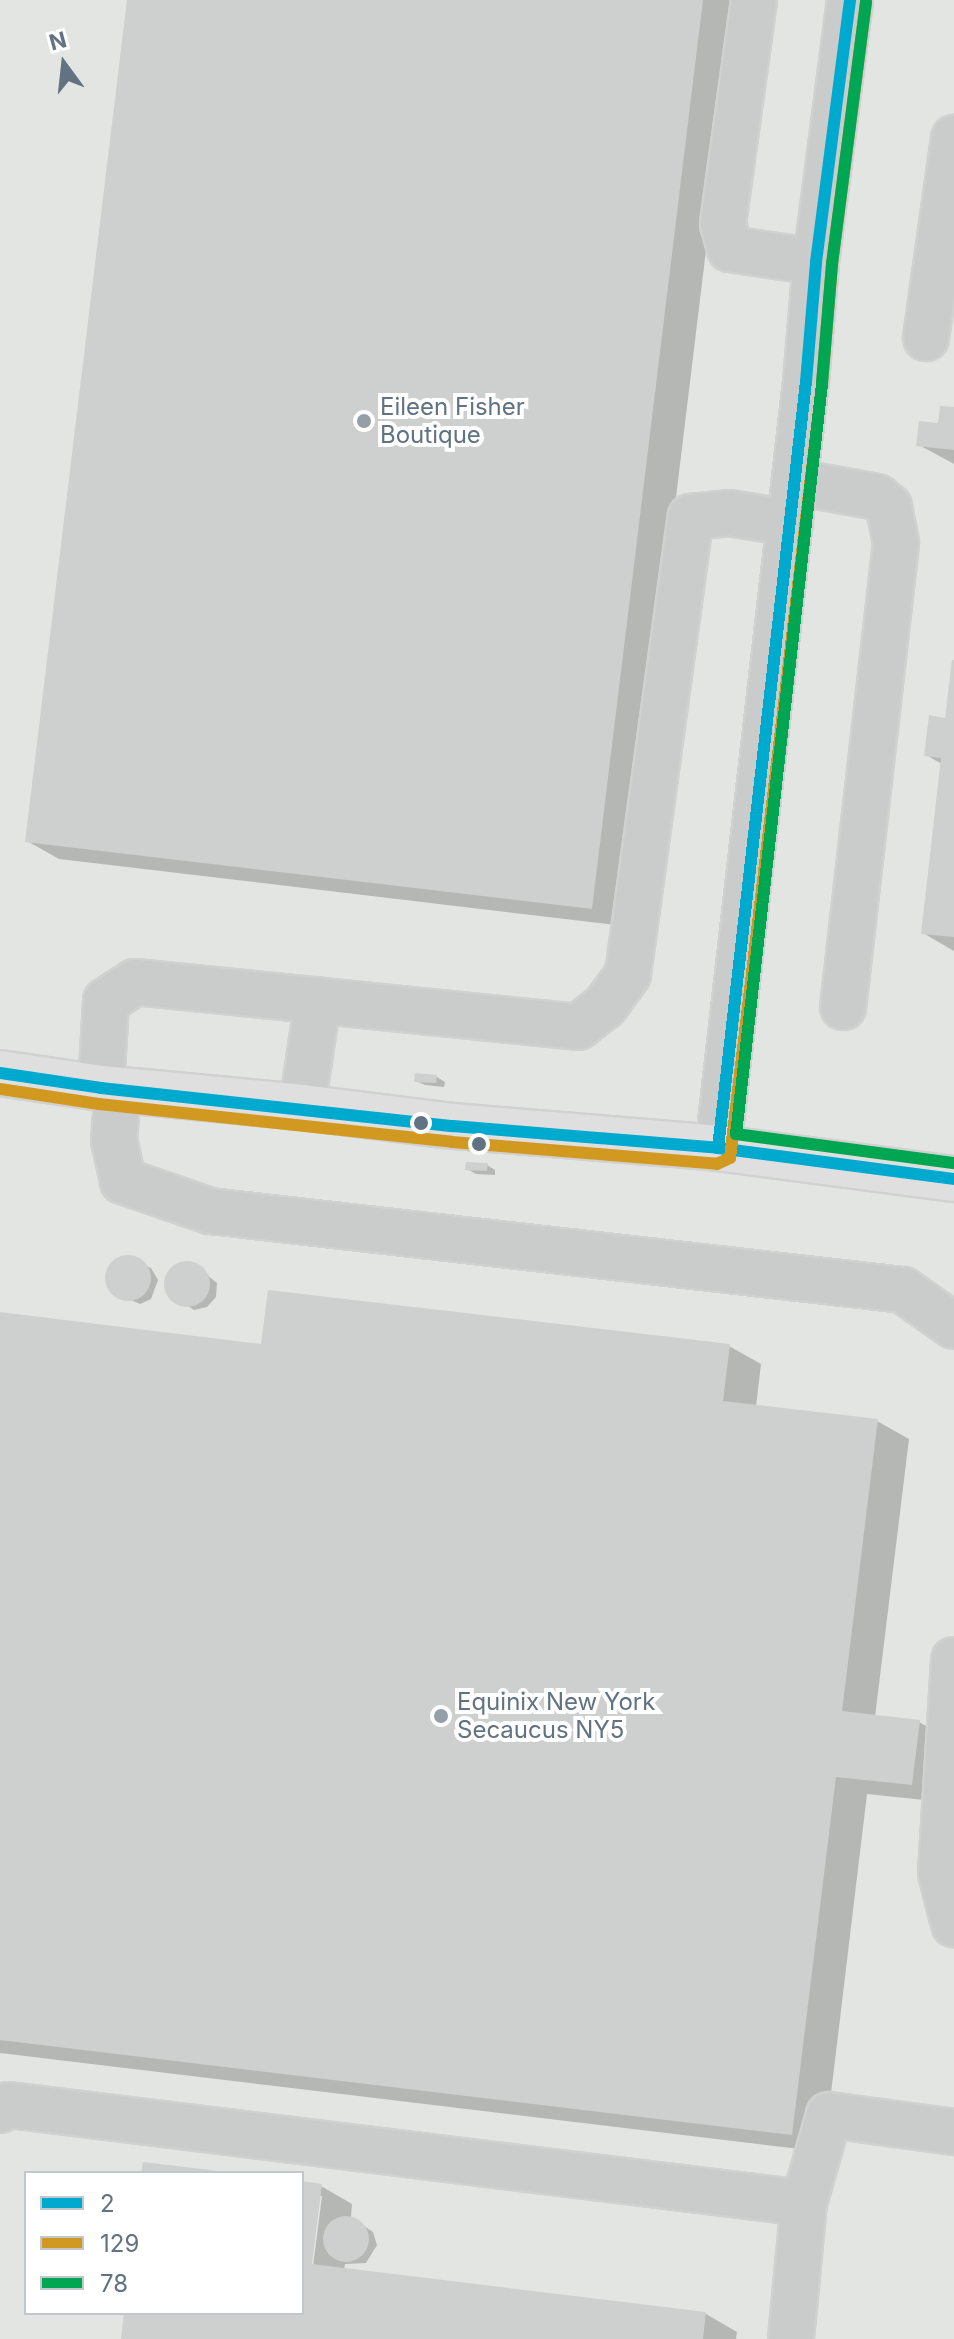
<!DOCTYPE html>
<style>
body{margin:0}
#map{position:relative;width:954px;height:2339px;overflow:hidden;background:#f3f3f0;font-family:Inter,sans-serif}
div>[style]{position:absolute}
.built>*{inset:0;background:#e3e5e3}
.shadow>*{inset:0;background:#0003}
.building>*{inset:0;background:#cecfcf}
.round{border-radius:50%}
.roads{filter:drop-shadow(2px 0 #d0d1d0) drop-shadow(-2px 0 #d0d1d0) drop-shadow(0 2px #d0d1d0) drop-shadow(0 -2px #d0d1d0)}
.minor>*{height:44px;margin:-22px;padding:0 22px;transform-origin:22px;border-radius:22px;background:#cacccc}
.major>*{height:44px;margin:-22px;padding:0 22px;transform-origin:22px;border-radius:22px;background:#dfdfe0}
.bus-1>*{height:12px;margin:-6px;padding:0 6px;transform-origin:6px;border-radius:6px;background:#00a9ce}
.bus-2>*{height:12px;margin:-6px;padding:0 6px;transform-origin:6px;border-radius:6px;background:#d29921}
.bus-3>*{height:12px;margin:-6px;padding:0 6px;transform-origin:6px;border-radius:6px;background:#00a651}
.dots>*{width:22px;height:22px;translate:-50% -50%;box-sizing:border-box;border:4px solid #fff;border-radius:50%}
span{translate:-50% -50%;white-space:nowrap;text-align:center;line-height:1.15;-webkit-text-stroke:8px #fff;paint-order:stroke}
.poi-label{font-size:24px;color:#617283}
.left{translate:0 -50%;text-align:left}
.legend{position:absolute;left:24px;top:2171px;width:280px;height:144px;box-sizing:border-box;background:#fff;border:2px solid #c0c7cd;margin:0;padding:10px 14px;list-style:none;font-size:24px;color:#617283}
.legend li{display:flex;align-items:center;gap:16px;height:40px}
.legend b{width:40px;border:2px solid #c0c7cd}
.north{position:absolute;left:24px;top:24px;width:80px;height:80px;-webkit-text-stroke:6px #fff;paint-order:stroke;rotate:345deg;font-size:22px;font-weight:700;line-height:32px;text-align:center;color:#617283}
.north::after{content:'';display:block;margin:auto;width:28px;height:36px;background:#617283;clip-path:polygon(50% 0,100% 100%,50% 72%,0 100%)}
</style>
<div id="map">
<div class="built">
<div style="clip-path:polygon(evenodd,0 0,954px 0,954px 2339px,0 2339px,0 0,26px 2173px,302px 2173px,302px 2313px,26px 2313px,26px 2173px)"></div>
</div>
<div class="shadow">
<div style="clip-path:polygon(129px 0,730px 0,736px 3px,624px 926px,59px 859px,27px 841px)"></div>
<div style="clip-path:polygon(954px 409px,954px 464px,919px 445px)"></div>
<div style="clip-path:polygon(954px 660px,954px 951px,923px 933px,942px 764px,926px 755px,947px 720px)"></div>
<div style="clip-path:polygon(437px 1077px,445px 1082px,444px 1087px,425px 1085px,416px 1081px)"></div>
<div style="clip-path:polygon(487px 1165px,495px 1170px,495px 1175px,476px 1174px,467px 1169px)"></div>
<div style="clip-path:polygon(122px 1258px,151px 1268px,158px 1280px,151px 1299px,140px 1304px,111px 1291px,107px 1279px,111px 1266px)"></div>
<div style="clip-path:polygon(192px 1263px,217px 1283px,216px 1297px,207px 1307px,194px 1310px,168px 1293px,166px 1280px,172px 1269px)"></div>
<div style="clip-path:polygon(0 1314px,263px 1346px,729px 1346px,761px 1364px,756px 1407px,877px 1421px,909px 1439px,875px 1717px,919px 1722px,951px 1740px,943px 1802px,867px 1794px,824px 2152px,0 2053px)"></div>
<div style="clip-path:polygon(evenodd,302px 2183px,321px 2186px,352px 2204px,351px 2217px,373px 2232px,377px 2245px,366px 2263px,345px 2264px,344px 2270px,706px 2314px,737px 2332px,736px 2339px,123px 2339px,126px 2313px,302px 2313px,302px 2183px,318px 2196px,322px 2196px,312px 2274px,308px 2273px,318px 2196px)"></div>
</div>
<div class="building">
<div style="clip-path:polygon(127px 0,703px 0,592px 909px,25px 842px)"></div>
<div style="clip-path:polygon(940px 406px,954px 407px,954px 450px,916px 446px,919px 421px,938px 423px)"></div>
<div style="clip-path:polygon(952px 660px,954px 660px,954px 937px,921px 934px,941px 758px,924px 756px,929px 715px,945px 718px)"></div>
<div style="clip-path:polygon(415px 1073px,437px 1075px,436px 1083px,414px 1082px)"></div>
<div style="clip-path:polygon(466px 1162px,488px 1163px,487px 1171px,465px 1170px)"></div>
<div class="round" style="left:105px;top:1255px;width:46px;height:46px"></div>
<div class="round" style="left:164px;top:1261px;width:46px;height:46px"></div>
<div style="clip-path:polygon(268px 1290px,730px 1344px,723px 1401px,878px 1419px,842px 1711px,920px 1720px,912px 1785px,836px 1777px,792px 2135px,0 2040px,0 1312px,261px 1344px)"></div>
<div style="clip-path:polygon(143px 2162px,219px 2171px,219px 2173px,141px 2173px)"></div>
<div style="clip-path:polygon(302px 2181px,322px 2184px,312px 2264px,706px 2312px,703px 2339px,121px 2339px,124px 2313px,302px 2313px)"></div>
<div class="round" style="left:323px;top:2216px;width:46px;height:46px"></div>
</div>
<div class="roads">
<div class="minor">
<div style="left:754px;top:0;width:226px;rotate:97.9deg"></div>
<div style="left:723px;top:224px;width:26px;rotate:74deg"></div>
<div style="left:730px;top:249px;width:87px;rotate:8.6deg"></div>
<div style="left:926px;top:338px;width:202px;rotate:-82deg"></div>
<div style="left:795px;top:482px;width:83px;rotate:10.4deg"></div>
<div style="left:877px;top:497px;width:16px;rotate:40deg"></div>
<div style="left:889px;top:507px;width:37px;rotate:79deg"></div>
<div style="left:896px;top:543px;width:467px;rotate:96.5deg"></div>
<div style="left:101px;top:1088px;width:87px;rotate:-86.7deg"></div>
<div style="left:106px;top:1001px;width:35px;rotate:-33deg"></div>
<div style="left:135px;top:982px;width:445px;rotate:5.8deg"></div>
<div style="left:578px;top:1027px;width:34px;rotate:-38deg"></div>
<div style="left:605px;top:1006px;width:39px;rotate:-54deg"></div>
<div style="left:628px;top:974px;width:461px;rotate:-82.2deg"></div>
<div style="left:691px;top:517px;width:38px;rotate:-6deg"></div>
<div style="left:729px;top:513px;width:62px;rotate:9.3deg"></div>
<div style="left:118px;top:1090px;width:50px;rotate:94.6deg"></div>
<div style="left:114px;top:1140px;width:42px;rotate:77.6deg"></div>
<div style="left:123px;top:1181px;width:92px;rotate:19deg"></div>
<div style="left:210px;top:1211px;width:697px;rotate:6.5deg"></div>
<div style="left:903px;top:1290px;width:62px;rotate:35.2deg"></div>
<div style="left:302px;top:1107px;width:108px;rotate:-81.5deg"></div>
<div style="left:718px;top:1148px;width:771px;rotate:-83.45deg"></div>
<div style="left:806px;top:382px;width:120px;rotate:-85.2deg"></div>
<div style="left:816px;top:262px;width:264px;rotate:-82.6deg"></div>
<div style="left:954px;top:1660px;width:213px;rotate:93.5deg"></div>
<div style="left:941px;top:1873px;width:53px;rotate:75.7deg"></div>
<div style="left:0;top:2110px;width:10px;rotate:-29deg"></div>
<div style="left:9px;top:2105px;width:801px;rotate:7.03deg"></div>
<div style="left:804px;top:2203px;width:137px;rotate:95.5deg"></div>
<div style="left:804px;top:2203px;width:91px;rotate:-74.1deg"></div>
<div style="left:829px;top:2115px;width:126px;rotate:7.7deg"></div>
</div>
<div class="major">
<div style="left:0;top:1073px;width:102px;rotate:8.4deg"></div>
<div style="left:101px;top:1088px;width:202px;rotate:5.4deg"></div>
<div style="left:302px;top:1107px;width:152px;rotate:7.2deg"></div>
<div style="left:453px;top:1126px;width:266px;rotate:4.7deg"></div>
<div style="left:718px;top:1148px;width:238px;rotate:7.5deg"></div>
</div>
</div>
<div class="bus-1">
<div style="left:0;top:1073px;width:102px;rotate:8.4deg"></div>
<div style="left:101px;top:1088px;width:354px;rotate:6.2deg"></div>
<div style="left:453px;top:1126px;width:266px;rotate:4.7deg"></div>
<div style="left:718px;top:1148px;width:238px;rotate:7.5deg"></div>
<div style="left:718px;top:1148px;width:771px;rotate:-83.45deg"></div>
<div style="left:806px;top:382px;width:120px;rotate:-85.2deg"></div>
<div style="left:816px;top:262px;width:264px;rotate:-82.6deg"></div>
</div>
<div class="bus-2">
<div style="left:0;top:1089px;width:100px;rotate:8.6deg"></div>
<div style="left:99px;top:1104px;width:355px;rotate:6.1deg"></div>
<div style="left:452px;top:1142px;width:266px;rotate:4.7deg"></div>
<div style="left:717px;top:1164px;width:14px;rotate:-25deg"></div>
<div style="left:730px;top:1158px;width:779px;rotate:-83.22deg"></div>
<div style="left:822px;top:384px;width:120px;rotate:-85.2deg"></div>
<div style="left:832px;top:264px;width:264px;rotate:-82.6deg"></div>
</div>
<div class="bus-3">
<div style="left:866px;top:2px;width:264px;rotate:97.4deg"></div>
<div style="left:832px;top:264px;width:120px;rotate:94.8deg"></div>
<div style="left:822px;top:384px;width:755px;rotate:96.54deg"></div>
<div style="left:736px;top:1134px;width:220px;rotate:7.6deg"></div>
</div>
<div class="dots">
<div style="left:364px;top:421px;background:#949fa9"></div>
<div style="left:421px;top:1123px;background:#617283"></div>
<div style="left:479px;top:1144px;background:#617283"></div>
<div style="left:441px;top:1716px;background:#949fa9"></div>
</div>
<div class="poi-label">
<span class="left" style="left:380px;top:421px">Eileen Fisher<br>Boutique</span>
<span class="left" style="left:457px;top:1716px">Equinix New York<br>Secaucus NY5</span>
</div>
<ul class="legend">
<li><b style="height:10px;background:#00a9ce"></b>2</li>
<li><b style="height:10px;background:#d29921"></b>129</li>
<li><b style="height:10px;background:#00a651"></b>78</li>
</ul>
<div class="north">N</div>
</div>
